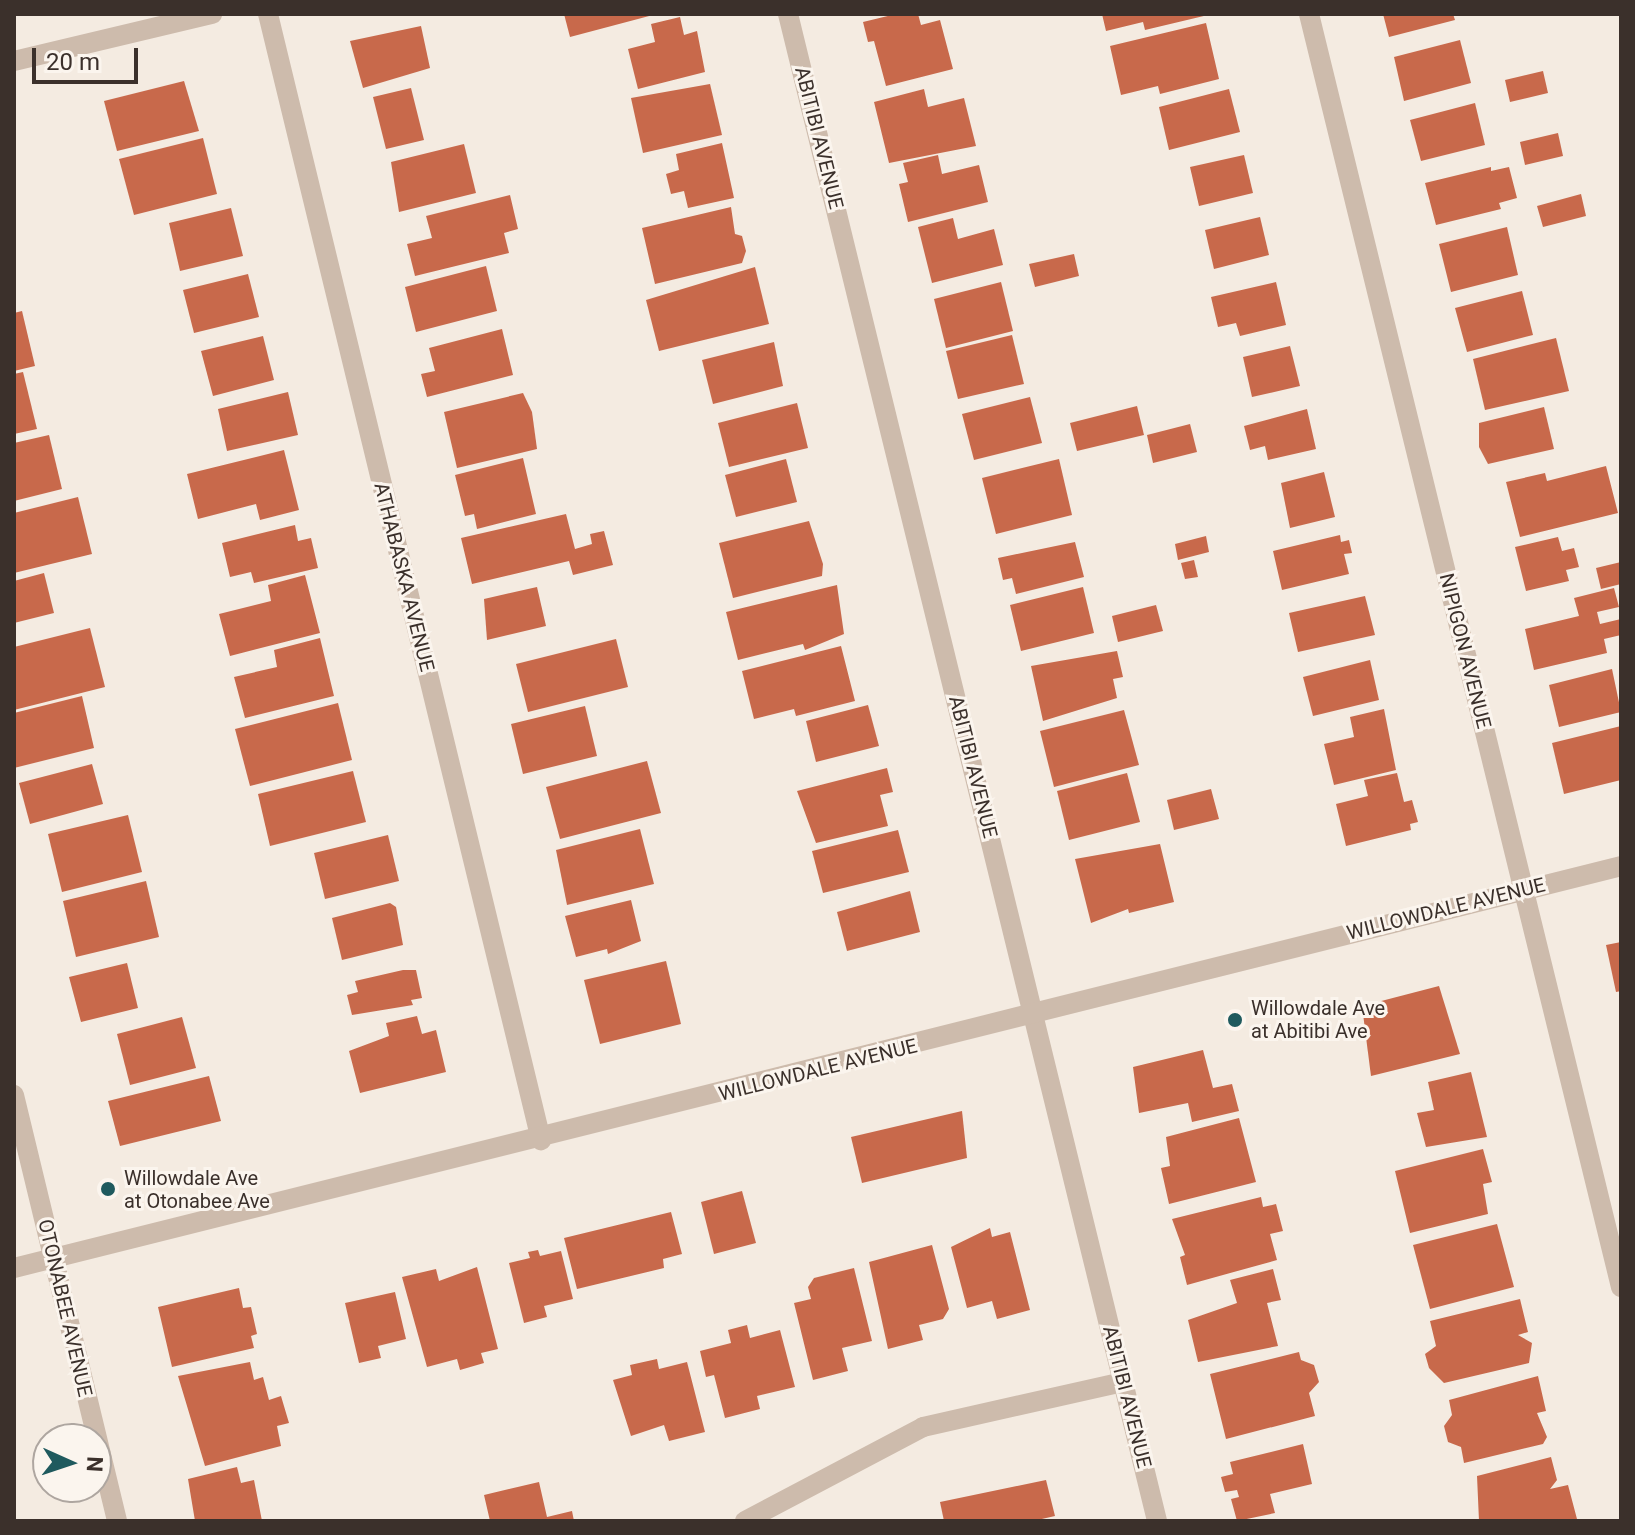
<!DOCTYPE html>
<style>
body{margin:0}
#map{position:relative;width:1635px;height:1535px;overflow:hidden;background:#f4ebe1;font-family:Roboto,sans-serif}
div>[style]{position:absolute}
.building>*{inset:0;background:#c8694b}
.minor>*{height:20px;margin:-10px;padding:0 10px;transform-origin:10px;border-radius:10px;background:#cdbbac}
.dots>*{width:22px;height:22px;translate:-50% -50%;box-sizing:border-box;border:4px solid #fbf5ee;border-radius:50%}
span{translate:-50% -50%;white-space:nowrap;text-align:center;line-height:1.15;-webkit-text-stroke:6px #fbf5ee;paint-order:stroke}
.street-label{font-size:20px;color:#3b302b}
.poi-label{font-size:20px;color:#3b302b}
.left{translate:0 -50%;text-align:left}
.frame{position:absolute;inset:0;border:16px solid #3b302b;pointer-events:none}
.north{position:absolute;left:32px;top:1423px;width:80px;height:80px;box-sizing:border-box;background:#fbf5ee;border:2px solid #aea6a0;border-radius:50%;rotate:93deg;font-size:22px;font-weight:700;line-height:32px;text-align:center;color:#3b302b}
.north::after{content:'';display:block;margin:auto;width:28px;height:36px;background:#1f5a5e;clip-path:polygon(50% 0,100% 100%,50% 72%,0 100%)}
.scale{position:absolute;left:32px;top:48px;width:106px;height:36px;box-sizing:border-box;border:4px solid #3b302b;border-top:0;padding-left:10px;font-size:24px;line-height:28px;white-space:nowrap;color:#3b302b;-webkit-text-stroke:6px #fbf5ee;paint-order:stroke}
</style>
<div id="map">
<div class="building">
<div style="clip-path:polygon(564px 14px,653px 14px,653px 15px,570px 37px)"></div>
<div style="clip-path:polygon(896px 14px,918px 14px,921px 25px,940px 20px,953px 69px,886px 86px,874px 41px,868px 42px,863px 22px)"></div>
<div style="clip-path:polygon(1102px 14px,1208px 14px,1208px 15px,1145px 30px,1143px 22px,1106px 31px)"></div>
<div style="clip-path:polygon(1383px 14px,1453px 14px,1455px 20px,1389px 37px)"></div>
<div style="clip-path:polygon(680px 17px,684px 35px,697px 31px,705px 72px,638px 89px,628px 49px,655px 42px,651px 24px)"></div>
<div style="clip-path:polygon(1206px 23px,1219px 79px,1160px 94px,1158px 86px,1121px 95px,1110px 46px)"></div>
<div style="clip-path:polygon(421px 26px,430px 68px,363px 88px,350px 41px)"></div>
<div style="clip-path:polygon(1460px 40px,1471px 83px,1404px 101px,1394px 57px)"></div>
<div style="clip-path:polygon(1543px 71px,1548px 93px,1510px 102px,1505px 80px)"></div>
<div style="clip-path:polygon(184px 81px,199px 131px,117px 151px,104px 101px)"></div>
<div style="clip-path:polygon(710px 84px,722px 135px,643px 153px,631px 98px)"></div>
<div style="clip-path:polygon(411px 88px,424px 140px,386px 149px,373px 97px)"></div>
<div style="clip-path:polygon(924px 89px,928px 107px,964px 98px,976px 146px,889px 163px,874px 102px)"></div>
<div style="clip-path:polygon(1229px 89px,1240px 132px,1169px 150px,1159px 107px)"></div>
<div style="clip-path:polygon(1475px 103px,1485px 145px,1421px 161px,1410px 120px)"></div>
<div style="clip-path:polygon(1558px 133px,1563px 156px,1525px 165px,1520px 142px)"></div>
<div style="clip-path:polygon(203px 138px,217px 194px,134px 215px,119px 159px)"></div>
<div style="clip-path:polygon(722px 143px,734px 198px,688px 208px,684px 191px,671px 194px,666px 174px,679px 170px,676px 154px)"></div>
<div style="clip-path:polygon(464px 144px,476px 193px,399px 212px,391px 162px)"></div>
<div style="clip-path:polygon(938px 155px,942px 174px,979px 165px,988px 202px,908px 222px,899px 184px,908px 182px,903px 163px)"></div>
<div style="clip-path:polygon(1244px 155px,1253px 193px,1199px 206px,1190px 167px)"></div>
<div style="clip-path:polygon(1491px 167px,1491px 171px,1509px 167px,1517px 198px,1499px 203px,1501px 209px,1436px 225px,1425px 183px)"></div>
<div style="clip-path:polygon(1581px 194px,1586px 216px,1543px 227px,1537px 206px)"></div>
<div style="clip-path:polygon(510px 195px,518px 229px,504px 233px,509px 253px,415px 276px,407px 244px,432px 238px,426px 216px)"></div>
<div style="clip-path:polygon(731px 207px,735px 234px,742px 236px,746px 251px,742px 263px,655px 284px,642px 228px)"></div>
<div style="clip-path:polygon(231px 208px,243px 256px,180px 271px,169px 223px)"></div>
<div style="clip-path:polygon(1260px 217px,1269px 255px,1214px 269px,1205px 230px)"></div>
<div style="clip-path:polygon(953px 218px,958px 239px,994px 229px,1003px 265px,932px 283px,918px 227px)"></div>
<div style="clip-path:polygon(1507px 227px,1518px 275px,1451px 292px,1439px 244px)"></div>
<div style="clip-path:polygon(1074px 254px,1079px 276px,1035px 287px,1029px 264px)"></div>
<div style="clip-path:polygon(486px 266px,497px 311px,416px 332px,405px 287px)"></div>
<div style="clip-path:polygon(755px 267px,769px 324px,659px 351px,646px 300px)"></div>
<div style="clip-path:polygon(248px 274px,259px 317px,194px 333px,183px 290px)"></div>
<div style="clip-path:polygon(1001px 282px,1013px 331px,946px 348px,934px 299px)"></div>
<div style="clip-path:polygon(1276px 282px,1286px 325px,1240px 336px,1236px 323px,1218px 327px,1211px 297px)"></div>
<div style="clip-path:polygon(1522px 291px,1533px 335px,1467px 352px,1455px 308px)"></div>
<div style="clip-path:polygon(22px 311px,35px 366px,14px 371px,14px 313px)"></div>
<div style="clip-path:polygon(502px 329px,513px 375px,427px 397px,421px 374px,435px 371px,429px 348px)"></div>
<div style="clip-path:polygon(1012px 335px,1024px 384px,958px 399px,946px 351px)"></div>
<div style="clip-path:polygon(263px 336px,274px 380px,213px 396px,201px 351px)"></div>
<div style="clip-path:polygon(1556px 338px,1569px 391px,1485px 410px,1473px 359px)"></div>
<div style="clip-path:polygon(774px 342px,783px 386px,713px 404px,702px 360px)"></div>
<div style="clip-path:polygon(1290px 346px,1300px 386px,1252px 397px,1243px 357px)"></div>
<div style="clip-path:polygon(23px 372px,37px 429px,14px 434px,14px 374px)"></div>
<div style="clip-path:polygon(288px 392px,298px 435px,227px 451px,218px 409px)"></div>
<div style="clip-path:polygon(523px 393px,532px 412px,537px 449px,457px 468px,444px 412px)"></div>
<div style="clip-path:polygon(1030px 397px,1042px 443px,974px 460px,962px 414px)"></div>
<div style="clip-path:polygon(797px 403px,808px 448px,729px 467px,718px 423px)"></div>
<div style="clip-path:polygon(1137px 406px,1144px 435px,1077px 451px,1070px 423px)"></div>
<div style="clip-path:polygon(1544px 407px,1554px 449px,1488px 464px,1479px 447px,1479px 423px)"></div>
<div style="clip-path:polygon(1307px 409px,1316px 449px,1268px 460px,1265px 446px,1250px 450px,1244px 426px)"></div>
<div style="clip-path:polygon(1190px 424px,1197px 452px,1153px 463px,1147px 435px)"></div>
<div style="clip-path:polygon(49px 435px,62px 489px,14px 501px,14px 443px)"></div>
<div style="clip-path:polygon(284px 450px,299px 510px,260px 520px,256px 504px,198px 519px,187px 474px)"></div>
<div style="clip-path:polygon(523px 458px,536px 514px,477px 529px,474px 514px,465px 516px,455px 475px)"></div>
<div style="clip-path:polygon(786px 459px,797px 502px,736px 517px,725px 475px)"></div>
<div style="clip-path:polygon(1059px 459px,1072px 515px,996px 534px,982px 478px)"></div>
<div style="clip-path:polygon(1606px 466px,1618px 513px,1520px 537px,1506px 482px,1545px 473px,1547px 481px)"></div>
<div style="clip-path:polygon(1324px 472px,1335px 517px,1290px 528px,1281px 483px)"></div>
<div style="clip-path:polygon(78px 497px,92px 554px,14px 573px,14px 513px)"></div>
<div style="clip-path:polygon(566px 514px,575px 549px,592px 544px,590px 534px,604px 531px,613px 565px,573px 575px,569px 561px,472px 584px,461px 538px)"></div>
<div style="clip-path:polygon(809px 521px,823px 564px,822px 576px,733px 598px,719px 543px)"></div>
<div style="clip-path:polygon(295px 525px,298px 541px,311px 538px,318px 568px,254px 583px,251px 572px,230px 577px,222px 543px)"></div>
<div style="clip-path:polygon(1340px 535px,1341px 542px,1349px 540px,1352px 553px,1344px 554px,1349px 574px,1282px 590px,1273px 551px)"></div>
<div style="clip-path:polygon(1206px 536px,1209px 552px,1178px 560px,1175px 544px)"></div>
<div style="clip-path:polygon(1558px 537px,1562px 551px,1574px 548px,1579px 567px,1566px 570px,1569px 581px,1526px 591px,1515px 547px)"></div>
<div style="clip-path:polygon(1075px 542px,1084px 577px,1016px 594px,1012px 578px,1003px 580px,998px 558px)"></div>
<div style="clip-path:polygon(1194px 560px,1198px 577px,1185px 579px,1181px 563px)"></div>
<div style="clip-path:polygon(1621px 562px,1621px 584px,1601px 589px,1596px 568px)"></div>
<div style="clip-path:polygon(44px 573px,54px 613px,14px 623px,14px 581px)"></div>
<div style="clip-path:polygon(305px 575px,320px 633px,230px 656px,219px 614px,271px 601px,268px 585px)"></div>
<div style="clip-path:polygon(837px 585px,844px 634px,805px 650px,803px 644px,738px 660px,726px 612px)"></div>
<div style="clip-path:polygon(537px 587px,546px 626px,487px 640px,484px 599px)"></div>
<div style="clip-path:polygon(1083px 587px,1094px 633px,1021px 651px,1010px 605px)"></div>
<div style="clip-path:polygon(1614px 588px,1619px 607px,1597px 612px,1600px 624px,1621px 619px,1621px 635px,1604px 639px,1607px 653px,1534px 670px,1525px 629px,1579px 616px,1574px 598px)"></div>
<div style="clip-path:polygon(1365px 596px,1375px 635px,1298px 652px,1289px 613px)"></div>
<div style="clip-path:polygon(1156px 605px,1163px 631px,1118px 642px,1112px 616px)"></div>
<div style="clip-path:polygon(90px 628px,105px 687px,14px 710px,14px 647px)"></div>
<div style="clip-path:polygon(320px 638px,334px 696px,245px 718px,234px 677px,277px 667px,274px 650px)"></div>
<div style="clip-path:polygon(616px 639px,628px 687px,528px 712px,516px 664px)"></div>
<div style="clip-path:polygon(841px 646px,855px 701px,796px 716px,794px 709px,754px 719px,742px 671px)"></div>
<div style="clip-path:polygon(1117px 651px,1123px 677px,1113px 679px,1117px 698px,1043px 721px,1031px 666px)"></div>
<div style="clip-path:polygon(1370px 660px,1379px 700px,1313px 716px,1303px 677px)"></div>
<div style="clip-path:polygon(1612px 669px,1621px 712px,1559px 727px,1549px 685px)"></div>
<div style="clip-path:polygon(82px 696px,94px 748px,14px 768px,14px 713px)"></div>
<div style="clip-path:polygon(338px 703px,352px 760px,250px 786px,235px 729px)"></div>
<div style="clip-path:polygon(868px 705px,879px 746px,816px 762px,806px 721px)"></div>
<div style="clip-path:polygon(585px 706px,597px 756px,523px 774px,511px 724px)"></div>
<div style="clip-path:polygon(1384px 709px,1396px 770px,1334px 785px,1324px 744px,1354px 737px,1350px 717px)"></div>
<div style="clip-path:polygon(1124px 710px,1139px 765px,1054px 787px,1040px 731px)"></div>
<div style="clip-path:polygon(1621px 726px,1621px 780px,1564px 794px,1552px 743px)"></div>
<div style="clip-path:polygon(647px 761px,661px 813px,560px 839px,546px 787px)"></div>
<div style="clip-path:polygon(92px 764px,103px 804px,30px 824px,19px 783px)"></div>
<div style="clip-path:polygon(887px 768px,893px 792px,880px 795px,888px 826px,816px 843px,797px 791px)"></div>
<div style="clip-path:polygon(353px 771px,366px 822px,270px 846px,258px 794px)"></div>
<div style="clip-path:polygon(1127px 773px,1140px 822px,1069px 840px,1057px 791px)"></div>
<div style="clip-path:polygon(1397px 773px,1404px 802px,1412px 800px,1418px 822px,1410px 824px,1411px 830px,1346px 846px,1336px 804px,1368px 796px,1364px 780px)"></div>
<div style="clip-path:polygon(1211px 789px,1219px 819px,1174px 830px,1167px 800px)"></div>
<div style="clip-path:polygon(128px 815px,142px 872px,62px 892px,48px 834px)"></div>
<div style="clip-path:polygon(640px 829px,654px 884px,567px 905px,556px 850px)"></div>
<div style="clip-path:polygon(898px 830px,909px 872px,823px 893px,812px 851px)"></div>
<div style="clip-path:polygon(388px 835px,399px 881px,325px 899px,314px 853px)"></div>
<div style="clip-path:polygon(1160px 844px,1174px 902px,1129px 913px,1128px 909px,1091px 923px,1075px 859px)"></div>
<div style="clip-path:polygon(146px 881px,159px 937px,76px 957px,63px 901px)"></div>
<div style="clip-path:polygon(910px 891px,920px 932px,847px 951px,837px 912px)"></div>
<div style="clip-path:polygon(631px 900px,641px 941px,608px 954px,607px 949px,576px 957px,565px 916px)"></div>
<div style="clip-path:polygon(390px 903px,396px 907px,403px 945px,342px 960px,332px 918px)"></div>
<div style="clip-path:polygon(1621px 942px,1621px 991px,1616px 992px,1606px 945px)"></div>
<div style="clip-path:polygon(666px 961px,681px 1024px,600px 1044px,584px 980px)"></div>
<div style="clip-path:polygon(127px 963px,138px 1008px,81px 1022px,69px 977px)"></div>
<div style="clip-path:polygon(403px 970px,416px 970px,422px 998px,411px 1000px,413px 1005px,352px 1015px,347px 995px,358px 992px,355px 981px)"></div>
<div style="clip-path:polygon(1439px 986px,1460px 1054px,1371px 1076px,1362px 1006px)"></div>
<div style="clip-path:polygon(417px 1016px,422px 1034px,436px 1030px,446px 1072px,360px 1093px,349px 1051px,389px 1036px,386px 1023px)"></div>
<div style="clip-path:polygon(182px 1017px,196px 1068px,130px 1085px,117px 1034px)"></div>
<div style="clip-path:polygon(1203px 1050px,1213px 1088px,1232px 1084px,1239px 1111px,1192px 1122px,1188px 1103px,1139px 1113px,1133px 1067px)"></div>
<div style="clip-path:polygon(1471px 1072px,1487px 1137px,1426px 1147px,1417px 1113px,1434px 1110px,1428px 1082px)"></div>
<div style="clip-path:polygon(209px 1076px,221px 1121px,120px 1146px,108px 1101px)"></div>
<div style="clip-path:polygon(962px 1111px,967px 1158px,862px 1183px,851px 1137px)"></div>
<div style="clip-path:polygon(1239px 1118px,1256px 1182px,1169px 1204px,1161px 1168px,1170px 1166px,1166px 1137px)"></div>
<div style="clip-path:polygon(1483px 1149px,1492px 1182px,1483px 1184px,1488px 1214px,1410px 1233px,1395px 1171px)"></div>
<div style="clip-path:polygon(742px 1191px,756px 1243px,714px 1254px,701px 1202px)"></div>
<div style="clip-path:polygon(1261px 1197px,1263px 1207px,1276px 1204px,1283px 1231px,1270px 1234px,1277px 1260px,1187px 1285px,1180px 1257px,1185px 1255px,1172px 1219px)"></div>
<div style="clip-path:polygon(671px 1212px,682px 1254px,663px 1259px,664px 1268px,577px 1289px,564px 1238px)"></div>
<div style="clip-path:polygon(1497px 1224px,1514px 1287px,1430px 1309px,1413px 1245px)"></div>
<div style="clip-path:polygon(990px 1228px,992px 1237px,1010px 1232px,1030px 1310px,997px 1319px,992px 1301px,967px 1308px,951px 1247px)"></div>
<div style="clip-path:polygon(932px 1245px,949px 1309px,943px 1319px,919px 1325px,923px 1340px,888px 1349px,869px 1262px)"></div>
<div style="clip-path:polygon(538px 1250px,540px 1256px,561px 1251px,573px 1299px,544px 1306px,547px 1317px,524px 1323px,509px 1263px,530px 1258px,528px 1252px)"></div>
<div style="clip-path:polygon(477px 1267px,498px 1349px,481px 1353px,484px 1363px,460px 1370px,457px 1359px,427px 1367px,402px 1277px,436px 1269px,439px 1281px)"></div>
<div style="clip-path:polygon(854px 1268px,872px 1341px,842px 1348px,848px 1371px,813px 1380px,794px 1303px,811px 1299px,808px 1287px,814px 1278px)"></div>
<div style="clip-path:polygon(1273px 1269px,1281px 1300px,1267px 1303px,1278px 1346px,1198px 1362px,1188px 1320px,1237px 1303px,1230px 1280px)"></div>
<div style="clip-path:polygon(239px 1288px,243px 1308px,251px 1307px,257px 1334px,251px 1336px,254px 1348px,172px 1367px,158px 1307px)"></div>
<div style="clip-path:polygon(395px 1292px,406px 1339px,378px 1346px,381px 1358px,359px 1363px,345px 1303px)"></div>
<div style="clip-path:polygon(1520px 1299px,1528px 1332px,1518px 1335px,1532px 1343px,1529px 1363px,1444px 1383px,1429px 1368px,1425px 1354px,1436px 1346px,1430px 1321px)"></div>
<div style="clip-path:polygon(747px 1325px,750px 1338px,780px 1330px,795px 1387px,757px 1396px,760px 1409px,725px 1418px,714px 1375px,706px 1377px,700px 1351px,731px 1343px,728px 1330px)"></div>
<div style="clip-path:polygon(1299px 1352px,1301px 1360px,1314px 1365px,1319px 1382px,1309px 1393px,1315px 1416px,1226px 1439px,1210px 1374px)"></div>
<div style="clip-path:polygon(657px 1359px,659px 1369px,687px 1362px,705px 1432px,669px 1441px,664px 1425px,631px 1436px,613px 1380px,632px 1375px,630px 1365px)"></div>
<div style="clip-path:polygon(250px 1362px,254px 1380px,263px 1377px,269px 1400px,281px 1396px,289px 1423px,277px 1426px,281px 1446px,205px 1466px,178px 1376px)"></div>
<div style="clip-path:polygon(1538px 1376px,1546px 1411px,1537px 1413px,1547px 1437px,1543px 1444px,1464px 1463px,1461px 1447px,1448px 1442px,1444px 1426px,1452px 1415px,1449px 1400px)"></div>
<div style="clip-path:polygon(1303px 1444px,1312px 1484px,1270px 1494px,1275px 1513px,1237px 1521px,1231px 1499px,1239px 1497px,1237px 1490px,1225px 1492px,1221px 1477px,1233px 1474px,1230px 1462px)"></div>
<div style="clip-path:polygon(1551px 1457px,1557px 1480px,1550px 1489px,1568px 1485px,1577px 1519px,1479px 1521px,1477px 1476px)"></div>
<div style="clip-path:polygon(237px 1467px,241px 1483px,254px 1480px,262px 1521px,195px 1521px,188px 1479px)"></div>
<div style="clip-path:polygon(1046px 1480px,1055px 1516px,1033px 1521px,944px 1521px,940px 1502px)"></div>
<div style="clip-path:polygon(539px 1482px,547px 1517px,572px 1511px,574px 1521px,490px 1521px,484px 1495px)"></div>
</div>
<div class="minor">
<div style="left:268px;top:14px;width:1159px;rotate:76.37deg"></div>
<div style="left:788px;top:14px;width:1552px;rotate:76.24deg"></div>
<div style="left:1309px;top:14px;width:1311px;rotate:76.23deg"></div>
<div style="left:14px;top:61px;width:204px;rotate:-13.4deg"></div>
<div style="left:14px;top:1095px;width:438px;rotate:76.4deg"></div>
<div style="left:14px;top:1268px;width:1657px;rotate:-14.04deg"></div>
<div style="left:745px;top:1521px;width:201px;rotate:-27.8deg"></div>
<div style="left:923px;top:1427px;width:205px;rotate:-12.7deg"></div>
</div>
<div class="dots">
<div style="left:1235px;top:1020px;background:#1f5a5e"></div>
<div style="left:108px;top:1189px;background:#1f5a5e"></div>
</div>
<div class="street-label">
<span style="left:819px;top:138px;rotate:76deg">ABITIBI AVENUE</span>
<span style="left:404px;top:577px;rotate:76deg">ATHABASKA AVENUE</span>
<span style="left:1465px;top:651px;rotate:76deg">NIPIGON AVENUE</span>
<span style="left:973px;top:767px;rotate:76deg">ABITIBI AVENUE</span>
<span style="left:1446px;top:909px;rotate:-14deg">WILLOWDALE AVENUE</span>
<span style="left:818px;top:1070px;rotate:-14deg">WILLOWDALE AVENUE</span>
<span style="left:65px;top:1308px;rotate:77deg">OTONABEE AVENUE</span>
<span style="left:1127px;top:1397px;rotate:76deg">ABITIBI AVENUE</span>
</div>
<div class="poi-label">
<span class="left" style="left:1251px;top:1020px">Willowdale Ave<br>at Abitibi Ave</span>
<span class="left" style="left:124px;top:1190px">Willowdale Ave<br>at Otonabee Ave</span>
</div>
<div class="frame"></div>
<div class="north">N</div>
<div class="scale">20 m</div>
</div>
